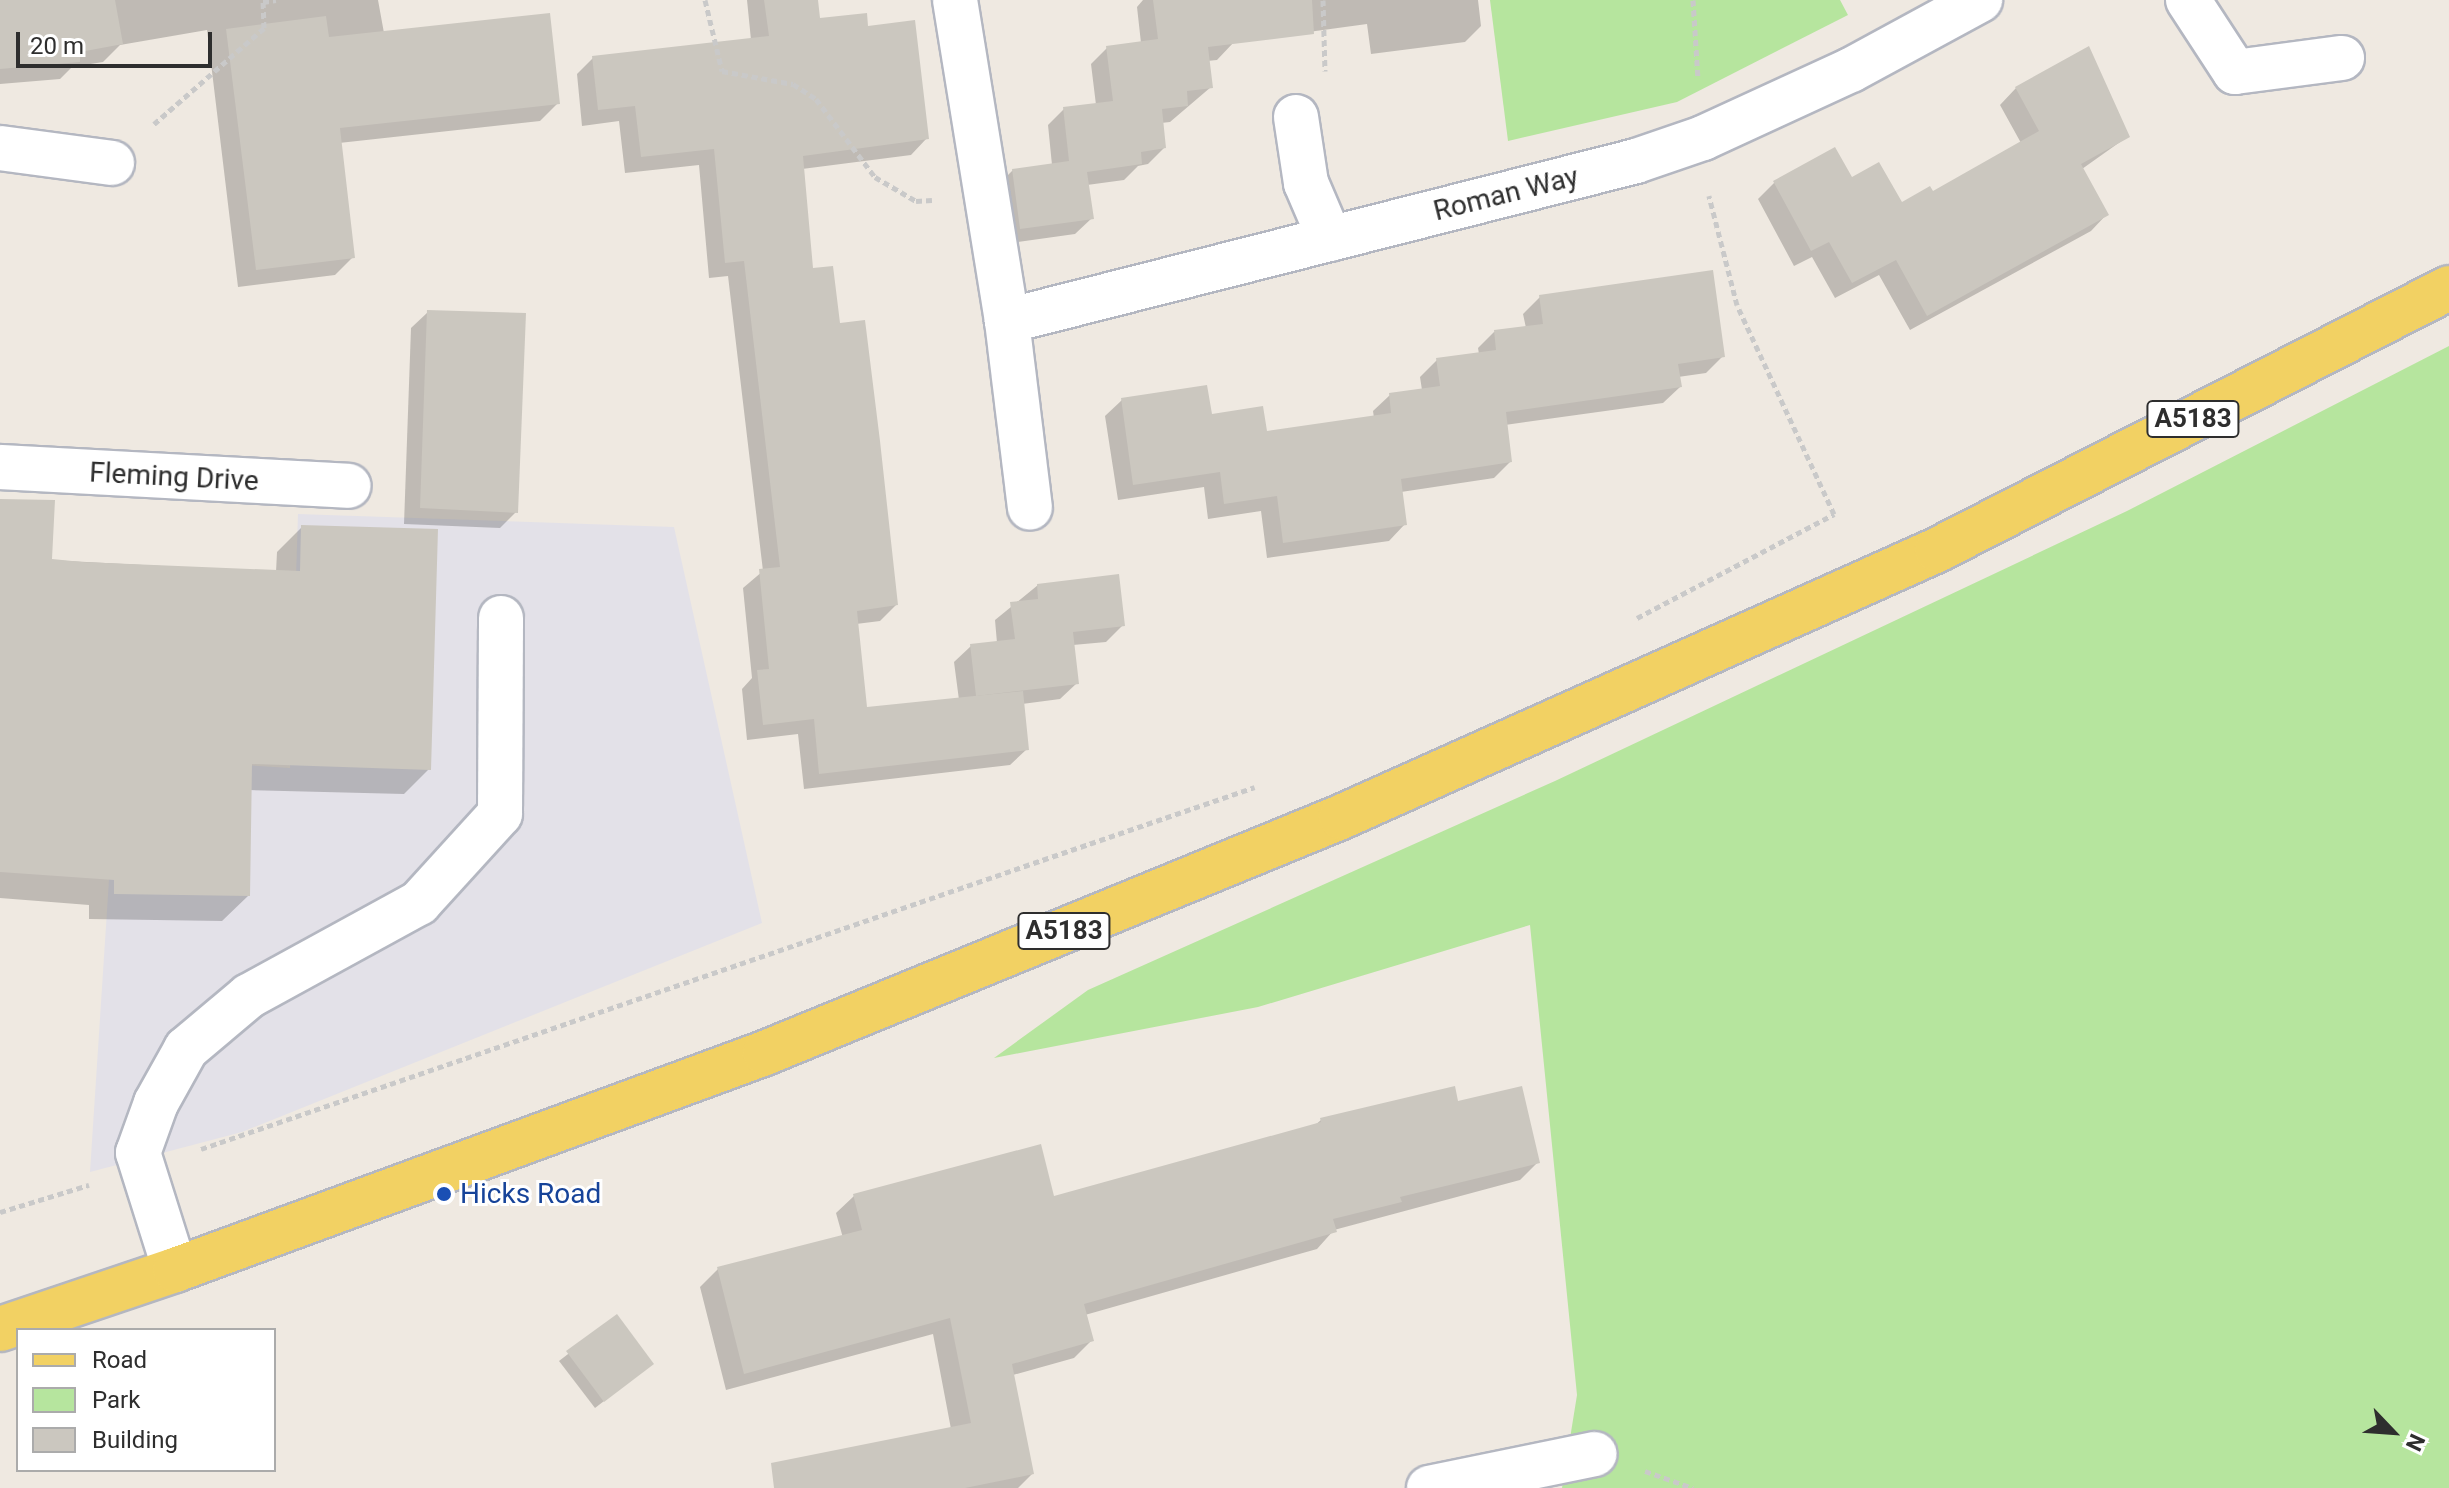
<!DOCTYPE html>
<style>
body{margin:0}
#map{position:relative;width:2449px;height:1488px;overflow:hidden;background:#efe9e1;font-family:Roboto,sans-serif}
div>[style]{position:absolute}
.industrial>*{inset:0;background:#e3e1e8}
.green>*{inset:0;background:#b6e59e}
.shadow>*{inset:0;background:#0003}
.building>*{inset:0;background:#cbc7bf}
.path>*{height:5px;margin-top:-2.5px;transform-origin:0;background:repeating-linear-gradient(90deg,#c9c9c9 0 6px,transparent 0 10px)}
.roads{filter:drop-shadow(2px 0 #b4b7c1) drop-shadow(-2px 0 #b4b7c1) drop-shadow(0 2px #b4b7c1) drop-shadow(0 -2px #b4b7c1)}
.minor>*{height:44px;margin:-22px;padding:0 22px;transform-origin:22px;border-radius:22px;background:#fff}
.major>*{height:44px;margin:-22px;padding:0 22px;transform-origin:22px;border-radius:22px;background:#f2d163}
.dots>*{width:22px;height:22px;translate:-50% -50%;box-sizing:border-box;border:4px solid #fff;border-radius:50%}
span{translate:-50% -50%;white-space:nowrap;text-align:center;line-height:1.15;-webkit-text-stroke:6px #fff;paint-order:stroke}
.shield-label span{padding:2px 6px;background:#fff;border:2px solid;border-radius:6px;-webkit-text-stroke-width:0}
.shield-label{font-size:26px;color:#2e2e2e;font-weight:700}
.street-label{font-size:28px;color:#2e2e2e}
.transit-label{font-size:28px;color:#164399}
.left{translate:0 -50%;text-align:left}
.legend{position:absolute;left:16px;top:1328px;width:260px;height:144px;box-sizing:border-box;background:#fff;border:2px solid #ababab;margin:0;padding:10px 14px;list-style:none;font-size:24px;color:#2e2e2e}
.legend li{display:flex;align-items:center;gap:16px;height:40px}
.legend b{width:40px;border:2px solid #ababab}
.north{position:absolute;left:2353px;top:1392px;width:80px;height:80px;-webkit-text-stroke:6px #fff;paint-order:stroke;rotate:115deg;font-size:22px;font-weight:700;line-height:32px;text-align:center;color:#2e2e2e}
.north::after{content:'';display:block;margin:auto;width:28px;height:36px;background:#2e2e2e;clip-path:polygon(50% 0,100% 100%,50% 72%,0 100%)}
.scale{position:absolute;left:16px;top:32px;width:196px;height:36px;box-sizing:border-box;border:4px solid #2e2e2e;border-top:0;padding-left:10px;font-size:24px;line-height:28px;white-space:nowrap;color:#2e2e2e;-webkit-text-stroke:6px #fff;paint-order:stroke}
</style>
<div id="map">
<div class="industrial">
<div style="clip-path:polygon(298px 514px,674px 527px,762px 923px,242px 1132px,90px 1172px,117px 757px,290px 768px)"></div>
</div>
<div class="green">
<div style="clip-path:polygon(1490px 0,1840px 0,1848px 15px,1677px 102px,1508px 141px)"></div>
<div style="clip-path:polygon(2449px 346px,2449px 1488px,1562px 1488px,1577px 1395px,1530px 925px,1258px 1007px,994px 1058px,1088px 990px,1555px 781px,2127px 511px)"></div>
</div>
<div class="shadow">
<div style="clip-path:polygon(0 0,378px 0,384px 33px,558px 103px,540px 121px,339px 143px,353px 257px,335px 275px,238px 287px,207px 30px,120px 45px,103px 62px,72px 67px,60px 79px,0 84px)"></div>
<div style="clip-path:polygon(747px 0,816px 0,818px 20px,866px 28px,927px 138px,911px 155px,802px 169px,811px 271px,838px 325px,896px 605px,880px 621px,856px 624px,865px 709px,959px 700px,954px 662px,971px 646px,997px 643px,995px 620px,1038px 585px,1123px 625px,1106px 642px,1073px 645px,1077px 683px,1060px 699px,1022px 704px,1027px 749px,1010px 765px,804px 789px,798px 734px,747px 740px,742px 689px,752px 678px,743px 588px,763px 571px,728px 276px,709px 278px,699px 165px,625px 173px,619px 121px,582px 126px,577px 74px,593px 58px,751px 40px)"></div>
<div style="clip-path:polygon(1143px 0,1478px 0,1481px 26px,1465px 42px,1371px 54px,1367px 24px,1234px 42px,1217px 60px,1207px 61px,1211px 87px,1170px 122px,1161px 123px,1164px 148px,1148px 164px,1138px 166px,1124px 180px,1087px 185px,1092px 218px,1075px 234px,1004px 244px,996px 187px,1013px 170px,1052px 165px,1048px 125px,1064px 109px,1096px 105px,1091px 64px,1107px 48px,1141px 43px,1137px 7px)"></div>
<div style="clip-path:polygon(2016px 88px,2127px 137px,2082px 169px,2107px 214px,2091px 231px,1910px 330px,1879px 275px,1835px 298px,1812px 257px,1794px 266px,1758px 199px,1774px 183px,1851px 180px,1901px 205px,1932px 194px,2021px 143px,2000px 105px)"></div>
<div style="clip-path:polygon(1540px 297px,1723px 356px,1706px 373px,1678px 377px,1680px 387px,1663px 403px,1505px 425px,1510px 462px,1494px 478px,1401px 492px,1405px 524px,1389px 541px,1267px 558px,1261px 511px,1208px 519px,1204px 487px,1118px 500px,1105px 416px,1122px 400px,1210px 416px,1266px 434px,1374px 418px,1373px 411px,1390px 395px,1422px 390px,1420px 377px,1437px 360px,1479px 354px,1478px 348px,1494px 332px,1526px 328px,1523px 314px)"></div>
<div style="clip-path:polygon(428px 312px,516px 512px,500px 528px,404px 524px,411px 328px)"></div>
<div style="clip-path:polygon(0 501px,49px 560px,276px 572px,277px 552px,302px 527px,429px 769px,404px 794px,249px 790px,248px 896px,222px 921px,89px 919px,89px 905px,0 898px)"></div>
<div style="clip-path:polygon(1457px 1104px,1538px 1162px,1520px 1180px,1334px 1230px,1317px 1249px,1085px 1315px,1092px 1340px,1074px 1358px,1013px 1375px,1032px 1474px,1018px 1488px,795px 1488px,951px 1429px,933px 1334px,726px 1390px,700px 1287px,718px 1269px,843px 1238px,836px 1213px,854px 1196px,1052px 1198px,1314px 1126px,1321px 1120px)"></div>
<div style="clip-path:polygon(616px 1317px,643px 1371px,595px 1408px,559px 1361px)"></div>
</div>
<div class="building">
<div style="clip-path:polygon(0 0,115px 0,123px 44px,80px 52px,80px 62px,0 69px)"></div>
<div style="clip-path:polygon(764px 0,818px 0,820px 18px,867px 13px,868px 26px,915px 20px,929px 139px,803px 156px,813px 268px,833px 266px,840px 323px,865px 320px,880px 441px,898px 605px,857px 611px,867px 707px,1023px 691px,1029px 750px,819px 774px,814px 719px,763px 725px,757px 670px,769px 669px,759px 569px,780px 567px,744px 261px,725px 263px,714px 149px,641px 157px,635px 106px,598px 110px,592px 56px,769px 36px)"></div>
<div style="clip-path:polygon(1153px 0,1312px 0,1314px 34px,1208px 47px,1213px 88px,1187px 91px,1188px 106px,1162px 109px,1166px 148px,1141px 152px,1142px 164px,1087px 172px,1094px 219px,1020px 229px,1012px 169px,1069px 161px,1063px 107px,1113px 101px,1106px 46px,1158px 39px)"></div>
<div style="clip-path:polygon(550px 13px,560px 104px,340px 128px,355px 258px,256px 270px,226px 29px,326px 16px,329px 37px)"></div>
<div style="clip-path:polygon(2089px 46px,2130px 137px,2081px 164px,2109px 215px,1927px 316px,1896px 260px,1852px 283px,1829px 242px,1811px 251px,1773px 181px,1835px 147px,1852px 177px,1879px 162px,1902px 202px,1930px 186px,1933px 191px,2039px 131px,2015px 87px)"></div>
<div style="clip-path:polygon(1713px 270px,1725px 357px,1678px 364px,1682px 387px,1506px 412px,1512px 462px,1401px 479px,1407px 525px,1283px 543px,1277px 496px,1224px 504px,1220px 472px,1133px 485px,1121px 398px,1207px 385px,1212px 414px,1263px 406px,1267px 431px,1391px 413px,1389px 393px,1440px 386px,1436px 358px,1496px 350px,1494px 330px,1543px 324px,1539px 295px)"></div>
<div style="clip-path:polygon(427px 310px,526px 313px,518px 513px,420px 508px)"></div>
<div style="clip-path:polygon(0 499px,55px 500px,52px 559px,82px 562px,300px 571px,301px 525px,438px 529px,431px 770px,252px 764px,250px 896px,114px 894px,114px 880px,0 872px)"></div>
<div style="clip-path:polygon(1119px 574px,1125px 626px,1073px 632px,1079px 684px,976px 696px,970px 644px,1015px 639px,1010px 602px,1038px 599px,1037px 584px)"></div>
<div style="clip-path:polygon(1455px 1086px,1458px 1101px,1522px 1086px,1540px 1163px,1400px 1197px,1402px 1202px,1333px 1219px,1337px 1232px,1084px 1304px,1094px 1341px,1012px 1364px,1034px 1474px,965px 1488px,774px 1488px,771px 1463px,971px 1423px,950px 1318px,744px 1374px,717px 1267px,862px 1230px,853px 1194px,1041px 1144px,1054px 1196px,1321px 1122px,1320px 1118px)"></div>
<div style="clip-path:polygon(617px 1314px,654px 1364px,604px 1402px,566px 1351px)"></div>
</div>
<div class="path">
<div style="left:705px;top:0;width:73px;rotate:76.5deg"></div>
<div style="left:722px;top:71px;width:72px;rotate:10.4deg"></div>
<div style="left:793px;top:84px;width:27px;rotate:33deg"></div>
<div style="left:816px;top:99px;width:98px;rotate:52.9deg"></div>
<div style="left:875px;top:177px;width:48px;rotate:30.3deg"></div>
<div style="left:916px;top:201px;width:16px;rotate:-4deg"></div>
<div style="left:1323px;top:0;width:71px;rotate:88.4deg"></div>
<div style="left:1693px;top:0;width:79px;rotate:86.4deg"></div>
<div style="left:154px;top:124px;width:146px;rotate:-41.1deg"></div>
<div style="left:264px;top:28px;width:26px;rotate:-92deg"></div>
<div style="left:263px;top:2px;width:13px;rotate:-9deg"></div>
<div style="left:1637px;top:618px;width:223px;rotate:-27.8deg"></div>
<div style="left:1834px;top:514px;width:230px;rotate:-114.9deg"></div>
<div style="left:1737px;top:305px;width:113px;rotate:-104.4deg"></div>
<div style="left:201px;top:1149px;width:1114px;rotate:-18.96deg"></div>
<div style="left:0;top:1212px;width:93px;rotate:-16.9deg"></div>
<div style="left:1645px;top:1471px;width:51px;rotate:19.5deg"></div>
</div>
<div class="roads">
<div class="minor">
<div style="left:955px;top:0;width:325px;rotate:80.8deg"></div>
<div style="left:1007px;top:321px;width:649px;rotate:-14.27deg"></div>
<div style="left:1636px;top:161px;width:71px;rotate:-18.9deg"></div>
<div style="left:1703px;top:138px;width:163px;rotate:-24.7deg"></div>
<div style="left:1851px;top:70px;width:147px;rotate:-28.5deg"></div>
<div style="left:2188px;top:0;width:86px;rotate:56.9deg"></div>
<div style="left:2235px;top:72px;width:108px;rotate:-7.5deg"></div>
<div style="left:1296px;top:117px;width:67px;rotate:81.4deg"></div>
<div style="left:1306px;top:183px;width:61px;rotate:66.8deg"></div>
<div style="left:0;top:148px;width:113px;rotate:7.6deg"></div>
<div style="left:1007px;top:321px;width:188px;rotate:83deg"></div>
<div style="left:0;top:467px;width:349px;rotate:3.1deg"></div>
<div style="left:175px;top:1270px;width:123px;rotate:-107.5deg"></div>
<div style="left:138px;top:1153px;width:53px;rotate:-70.2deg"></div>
<div style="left:156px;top:1103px;width:62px;rotate:-60.9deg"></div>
<div style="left:186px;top:1049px;width:82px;rotate:-40.1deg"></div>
<div style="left:249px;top:996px;width:194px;rotate:-28.7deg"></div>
<div style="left:419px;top:903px;width:120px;rotate:-47.7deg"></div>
<div style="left:500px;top:814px;width:196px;rotate:-89.7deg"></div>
<div style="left:1429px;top:1488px;width:169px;rotate:-11.6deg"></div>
</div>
<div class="major">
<div style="left:0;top:1329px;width:185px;rotate:-18.6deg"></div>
<div style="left:175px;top:1270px;width:629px;rotate:-20.19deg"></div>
<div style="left:765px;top:1053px;width:622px;rotate:-22.28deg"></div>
<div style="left:1341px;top:817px;width:653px;rotate:-24.13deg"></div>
<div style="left:1937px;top:550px;width:575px;rotate:-27.1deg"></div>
</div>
</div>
<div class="dots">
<div style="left:444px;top:1194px;background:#1a4fb4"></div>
</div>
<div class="shield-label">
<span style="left:2193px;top:419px">A5183</span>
<span style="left:1064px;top:931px">A5183</span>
</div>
<div class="street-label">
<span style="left:1506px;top:194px;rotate:-14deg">Roman Way</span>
<span style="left:174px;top:477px;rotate:3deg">Fleming Drive</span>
</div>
<div class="transit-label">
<span class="left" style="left:460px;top:1194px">Hicks Road</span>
</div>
<ul class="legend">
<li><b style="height:10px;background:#f2d163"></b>Road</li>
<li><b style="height:22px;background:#b6e59e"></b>Park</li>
<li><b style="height:22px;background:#cbc7bf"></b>Building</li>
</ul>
<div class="north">N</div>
<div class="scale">20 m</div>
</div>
